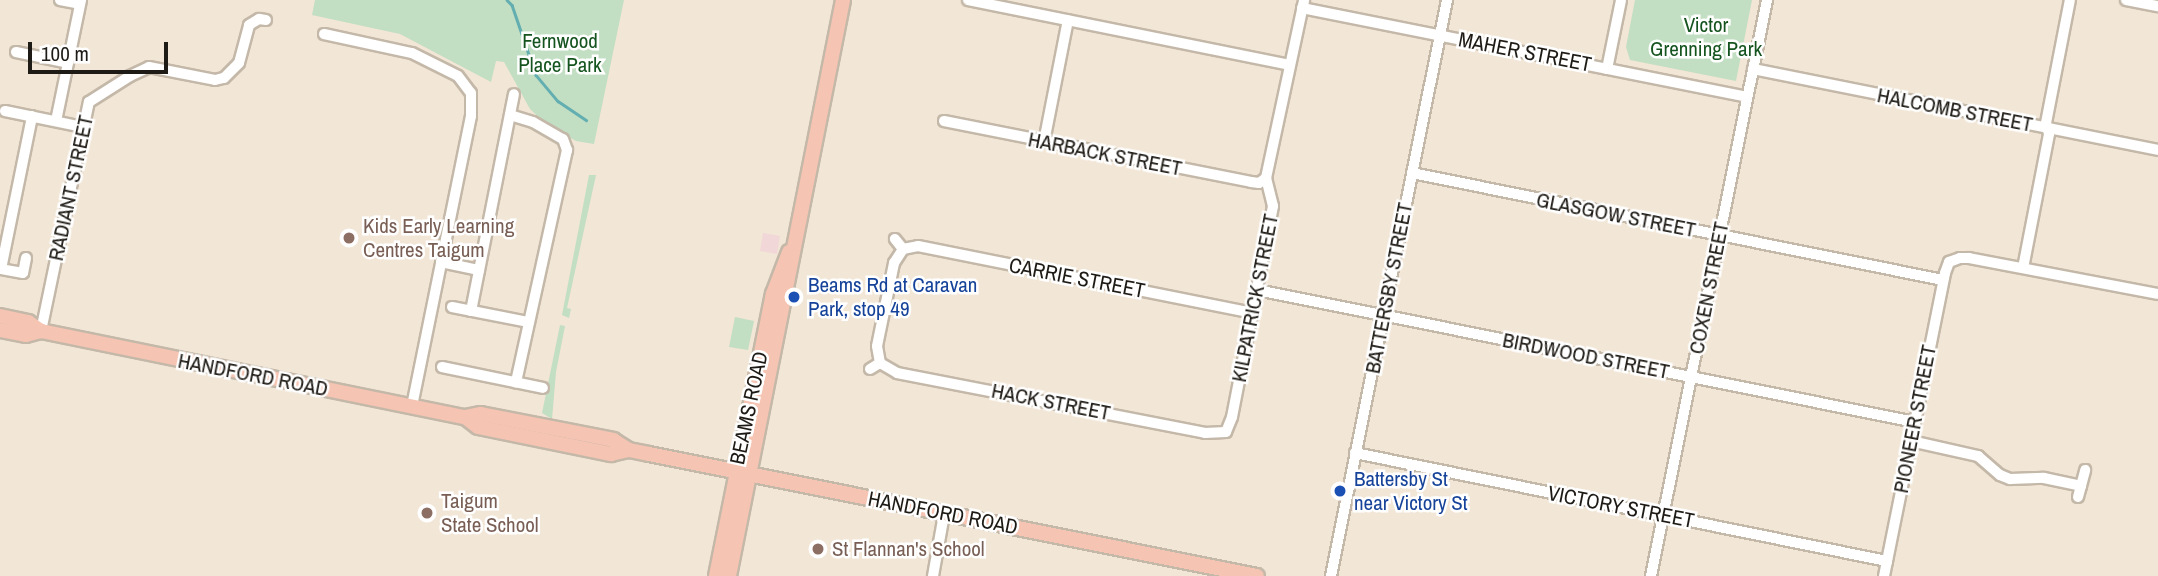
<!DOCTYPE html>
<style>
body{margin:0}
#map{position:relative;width:2158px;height:576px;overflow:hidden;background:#f2e6d6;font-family:"Archivo Narrow",sans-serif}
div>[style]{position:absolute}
.industrial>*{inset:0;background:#f1d7d7}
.green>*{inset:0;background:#c2dec3}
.stream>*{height:2.5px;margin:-1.25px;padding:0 1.25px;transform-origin:1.25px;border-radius:1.25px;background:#63aeb0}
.roads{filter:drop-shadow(2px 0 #c4b8a9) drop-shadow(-2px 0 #c4b8a9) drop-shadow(0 2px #c4b8a9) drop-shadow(0 -2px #c4b8a9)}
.minor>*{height:10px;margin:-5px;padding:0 5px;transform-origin:5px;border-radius:5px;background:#fff}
.major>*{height:14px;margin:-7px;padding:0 7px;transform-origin:7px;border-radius:7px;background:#f6c4b2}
.dots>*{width:19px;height:19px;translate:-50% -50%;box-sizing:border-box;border:4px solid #fff;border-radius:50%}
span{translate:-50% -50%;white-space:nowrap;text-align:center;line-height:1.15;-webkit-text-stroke:5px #fff;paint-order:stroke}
.park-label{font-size:21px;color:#15541f}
.street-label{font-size:21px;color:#1e1a15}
.education-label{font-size:21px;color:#785e54}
.left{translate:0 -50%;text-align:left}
.transit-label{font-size:21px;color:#164399}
.scale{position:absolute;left:28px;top:42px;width:140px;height:32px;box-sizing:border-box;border:4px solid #1e1a15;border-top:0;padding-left:9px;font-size:21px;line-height:24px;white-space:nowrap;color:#1e1a15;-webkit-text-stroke:5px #fff;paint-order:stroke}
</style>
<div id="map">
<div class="industrial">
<div style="clip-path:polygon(763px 233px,780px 236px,777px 254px,760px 251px)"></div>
</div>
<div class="green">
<div style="clip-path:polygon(315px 0,624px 0,594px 144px,576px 141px,546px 124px,530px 109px,504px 62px,496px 61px,491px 82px,400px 34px,312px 15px)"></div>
<div style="clip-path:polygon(1635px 0,1752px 0,1736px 81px,1630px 60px,1626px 47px)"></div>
<div style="clip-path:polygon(589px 175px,596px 175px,567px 308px,571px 309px,569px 318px,562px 315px)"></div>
<div style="clip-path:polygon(735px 317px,754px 321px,748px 350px,729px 347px)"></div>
<div style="clip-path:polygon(560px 325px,565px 326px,556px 372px,552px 419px,542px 413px)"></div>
</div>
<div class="stream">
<div style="left:507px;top:0;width:7px;rotate:45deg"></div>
<div style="left:512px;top:5px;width:74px;rotate:71.1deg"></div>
<div style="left:536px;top:75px;width:34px;rotate:50deg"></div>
<div style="left:558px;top:101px;width:34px;rotate:34deg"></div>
</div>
<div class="roads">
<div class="minor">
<div style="left:60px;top:0;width:20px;rotate:11deg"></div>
<div style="left:968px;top:0;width:328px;rotate:11.4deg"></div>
<div style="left:2126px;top:0;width:33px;rotate:11deg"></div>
<div style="left:1302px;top:8px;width:454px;rotate:11.3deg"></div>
<div style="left:324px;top:34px;width:90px;rotate:12.2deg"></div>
<div style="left:412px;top:53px;width:51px;rotate:26.6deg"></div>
<div style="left:458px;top:76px;width:21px;rotate:53deg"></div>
<div style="left:471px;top:93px;width:23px;rotate:90deg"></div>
<div style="left:471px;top:116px;width:297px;rotate:101.5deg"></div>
<div style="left:16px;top:52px;width:53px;rotate:11.9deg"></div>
<div style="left:1607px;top:69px;width:70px;rotate:-78.5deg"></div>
<div style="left:1753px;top:69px;width:413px;rotate:11.3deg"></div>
<div style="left:5px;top:111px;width:80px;rotate:11.6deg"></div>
<div style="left:510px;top:115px;width:24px;rotate:17deg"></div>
<div style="left:533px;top:122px;width:34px;rotate:30deg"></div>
<div style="left:563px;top:139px;width:12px;rotate:70deg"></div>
<div style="left:567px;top:150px;width:238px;rotate:102.4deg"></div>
<div style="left:56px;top:121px;width:124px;rotate:-78.3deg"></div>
<div style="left:944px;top:121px;width:313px;rotate:11.2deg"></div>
<div style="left:1251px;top:182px;width:8px;rotate:7deg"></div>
<div style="left:1259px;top:183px;width:9px;rotate:-36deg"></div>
<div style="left:1044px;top:142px;width:124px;rotate:-78.9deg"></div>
<div style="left:1412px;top:173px;width:542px;rotate:11.39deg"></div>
<div style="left:903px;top:249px;width:15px;rotate:-11deg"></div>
<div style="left:918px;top:246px;width:341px;rotate:11.3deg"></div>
<div style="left:26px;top:258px;width:15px;rotate:101deg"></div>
<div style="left:23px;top:273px;width:22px;rotate:-170deg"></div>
<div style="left:1px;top:269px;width:156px;rotate:-78.5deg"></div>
<div style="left:441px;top:262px;width:39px;rotate:12deg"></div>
<div style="left:2023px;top:268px;width:136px;rotate:-79deg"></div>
<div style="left:2049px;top:134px;width:11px;rotate:-105deg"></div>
<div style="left:2046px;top:123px;width:125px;rotate:-79deg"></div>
<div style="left:1257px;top:290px;width:671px;rotate:11.34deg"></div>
<div style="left:452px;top:307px;width:77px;rotate:11.2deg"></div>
<div style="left:471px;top:311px;width:221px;rotate:-78.8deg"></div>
<div style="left:41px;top:331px;width:234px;rotate:-78.2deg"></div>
<div style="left:89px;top:102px;width:49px;rotate:-32.4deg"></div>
<div style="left:130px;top:76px;width:21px;rotate:-25deg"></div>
<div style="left:149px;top:67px;width:67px;rotate:11.1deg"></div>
<div style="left:215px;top:80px;width:9px;rotate:-13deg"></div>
<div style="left:224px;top:78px;width:21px;rotate:-45deg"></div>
<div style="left:239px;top:63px;width:39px;rotate:-75deg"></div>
<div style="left:249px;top:25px;width:12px;rotate:-31deg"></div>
<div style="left:259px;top:19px;width:7px;rotate:8deg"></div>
<div style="left:880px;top:363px;width:20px;rotate:30deg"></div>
<div style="left:897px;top:373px;width:314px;rotate:11deg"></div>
<div style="left:1205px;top:433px;width:21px;rotate:-3deg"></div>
<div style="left:1226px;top:432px;width:16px;rotate:-68deg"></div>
<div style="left:1232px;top:417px;width:215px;rotate:-79deg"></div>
<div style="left:1273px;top:206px;width:29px;rotate:-104deg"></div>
<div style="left:1266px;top:178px;width:182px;rotate:-77.9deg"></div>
<div style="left:442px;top:367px;width:103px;rotate:11.7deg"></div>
<div style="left:870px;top:369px;width:12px;rotate:-31deg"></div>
<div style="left:880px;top:363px;width:17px;rotate:-100deg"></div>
<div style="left:877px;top:346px;width:85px;rotate:-78.4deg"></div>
<div style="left:894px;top:263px;width:17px;rotate:-57deg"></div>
<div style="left:903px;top:249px;width:13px;rotate:-129deg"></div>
<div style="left:1911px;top:441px;width:69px;rotate:12.6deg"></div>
<div style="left:1978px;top:456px;width:29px;rotate:41deg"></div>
<div style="left:2000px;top:475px;width:11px;rotate:22deg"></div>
<div style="left:2010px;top:479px;width:34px;rotate:-2deg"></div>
<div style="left:2044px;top:478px;width:38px;rotate:12deg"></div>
<div style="left:1355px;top:453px;width:543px;rotate:11.48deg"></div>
<div style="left:2078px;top:497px;width:28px;rotate:-75deg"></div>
<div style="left:933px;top:576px;width:63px;rotate:-79.9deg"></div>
<div style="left:1331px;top:576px;width:588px;rotate:-78.61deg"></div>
<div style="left:1651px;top:576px;width:588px;rotate:-78.61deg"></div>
<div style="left:1884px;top:576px;width:309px;rotate:-78.6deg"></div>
<div style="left:1945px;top:273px;width:12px;rotate:-70deg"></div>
<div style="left:1949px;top:262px;width:12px;rotate:-20deg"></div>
<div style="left:1960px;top:258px;width:9px"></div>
<div style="left:1969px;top:258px;width:192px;rotate:10.8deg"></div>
</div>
<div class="major">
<div style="left:0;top:316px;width:29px;rotate:12deg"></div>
<div style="left:28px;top:322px;width:16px;rotate:35deg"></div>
<div style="left:41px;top:331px;width:433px;rotate:11.5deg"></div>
<div style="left:465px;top:417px;width:16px;rotate:38deg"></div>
<div style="left:478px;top:427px;width:136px;rotate:11.5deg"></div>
<div style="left:611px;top:454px;width:18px;rotate:-13deg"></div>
<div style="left:629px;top:450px;width:20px;rotate:11deg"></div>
<div style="left:649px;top:454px;width:620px;rotate:11.35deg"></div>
<div style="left:0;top:330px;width:26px;rotate:11deg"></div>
<div style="left:26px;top:335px;width:16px;rotate:-15deg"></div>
<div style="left:465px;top:417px;width:16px;rotate:-11deg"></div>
<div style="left:481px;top:414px;width:135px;rotate:11.1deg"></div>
<div style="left:613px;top:440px;width:19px;rotate:32deg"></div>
<div style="left:716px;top:576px;width:288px;rotate:-78.6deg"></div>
<div style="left:773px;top:294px;width:45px;rotate:-69.1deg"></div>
<div style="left:729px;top:576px;width:587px;rotate:-78.8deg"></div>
</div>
</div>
<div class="dots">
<div style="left:349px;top:238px;background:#8d6e63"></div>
<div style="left:794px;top:297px;background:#1a4fb4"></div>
<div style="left:1340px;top:491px;background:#1a4fb4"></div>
<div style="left:427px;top:513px;background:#8d6e63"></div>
<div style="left:818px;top:549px;background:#8d6e63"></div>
</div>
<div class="park-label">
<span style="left:1706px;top:37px">Victor<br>Grenning Park</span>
<span style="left:560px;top:53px">Fernwood<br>Place Park</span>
</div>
<div class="street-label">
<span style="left:1525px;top:52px;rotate:11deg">MAHER STREET</span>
<span style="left:1955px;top:110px;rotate:11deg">HALCOMB STREET</span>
<span style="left:1105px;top:154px;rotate:11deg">HARBACK STREET</span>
<span style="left:71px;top:188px;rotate:-78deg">RADIANT STREET</span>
<span style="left:1616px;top:215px;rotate:11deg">GLASGOW STREET</span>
<span style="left:1077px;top:278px;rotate:11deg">CARRIE STREET</span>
<span style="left:1389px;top:288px;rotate:-79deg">BATTERSBY STREET</span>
<span style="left:1709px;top:288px;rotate:-79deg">COXEN STREET</span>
<span style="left:1255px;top:298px;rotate:-79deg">KILPATRICK STREET</span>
<span style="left:1586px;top:356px;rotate:11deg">BIRDWOOD STREET</span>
<span style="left:253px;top:375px;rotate:11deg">HANDFORD ROAD</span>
<span style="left:1051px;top:402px;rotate:11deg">HACK STREET</span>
<span style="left:749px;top:408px;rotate:-78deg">BEAMS ROAD</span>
<span style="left:1915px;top:419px;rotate:-79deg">PIONEER STREET</span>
<span style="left:1621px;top:507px;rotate:11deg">VICTORY STREET</span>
<span style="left:943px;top:513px;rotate:11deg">HANDFORD ROAD</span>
</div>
<div class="education-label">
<span class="left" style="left:363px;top:238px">Kids Early Learning<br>Centres Taigum</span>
<span class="left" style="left:441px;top:513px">Taigum<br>State School</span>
<span class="left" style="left:832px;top:549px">St Flannan's School</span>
</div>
<div class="transit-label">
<span class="left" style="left:808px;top:297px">Beams Rd at Caravan<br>Park, stop 49</span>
<span class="left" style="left:1354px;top:491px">Battersby St<br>near Victory St</span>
</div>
<div class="scale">100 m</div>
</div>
